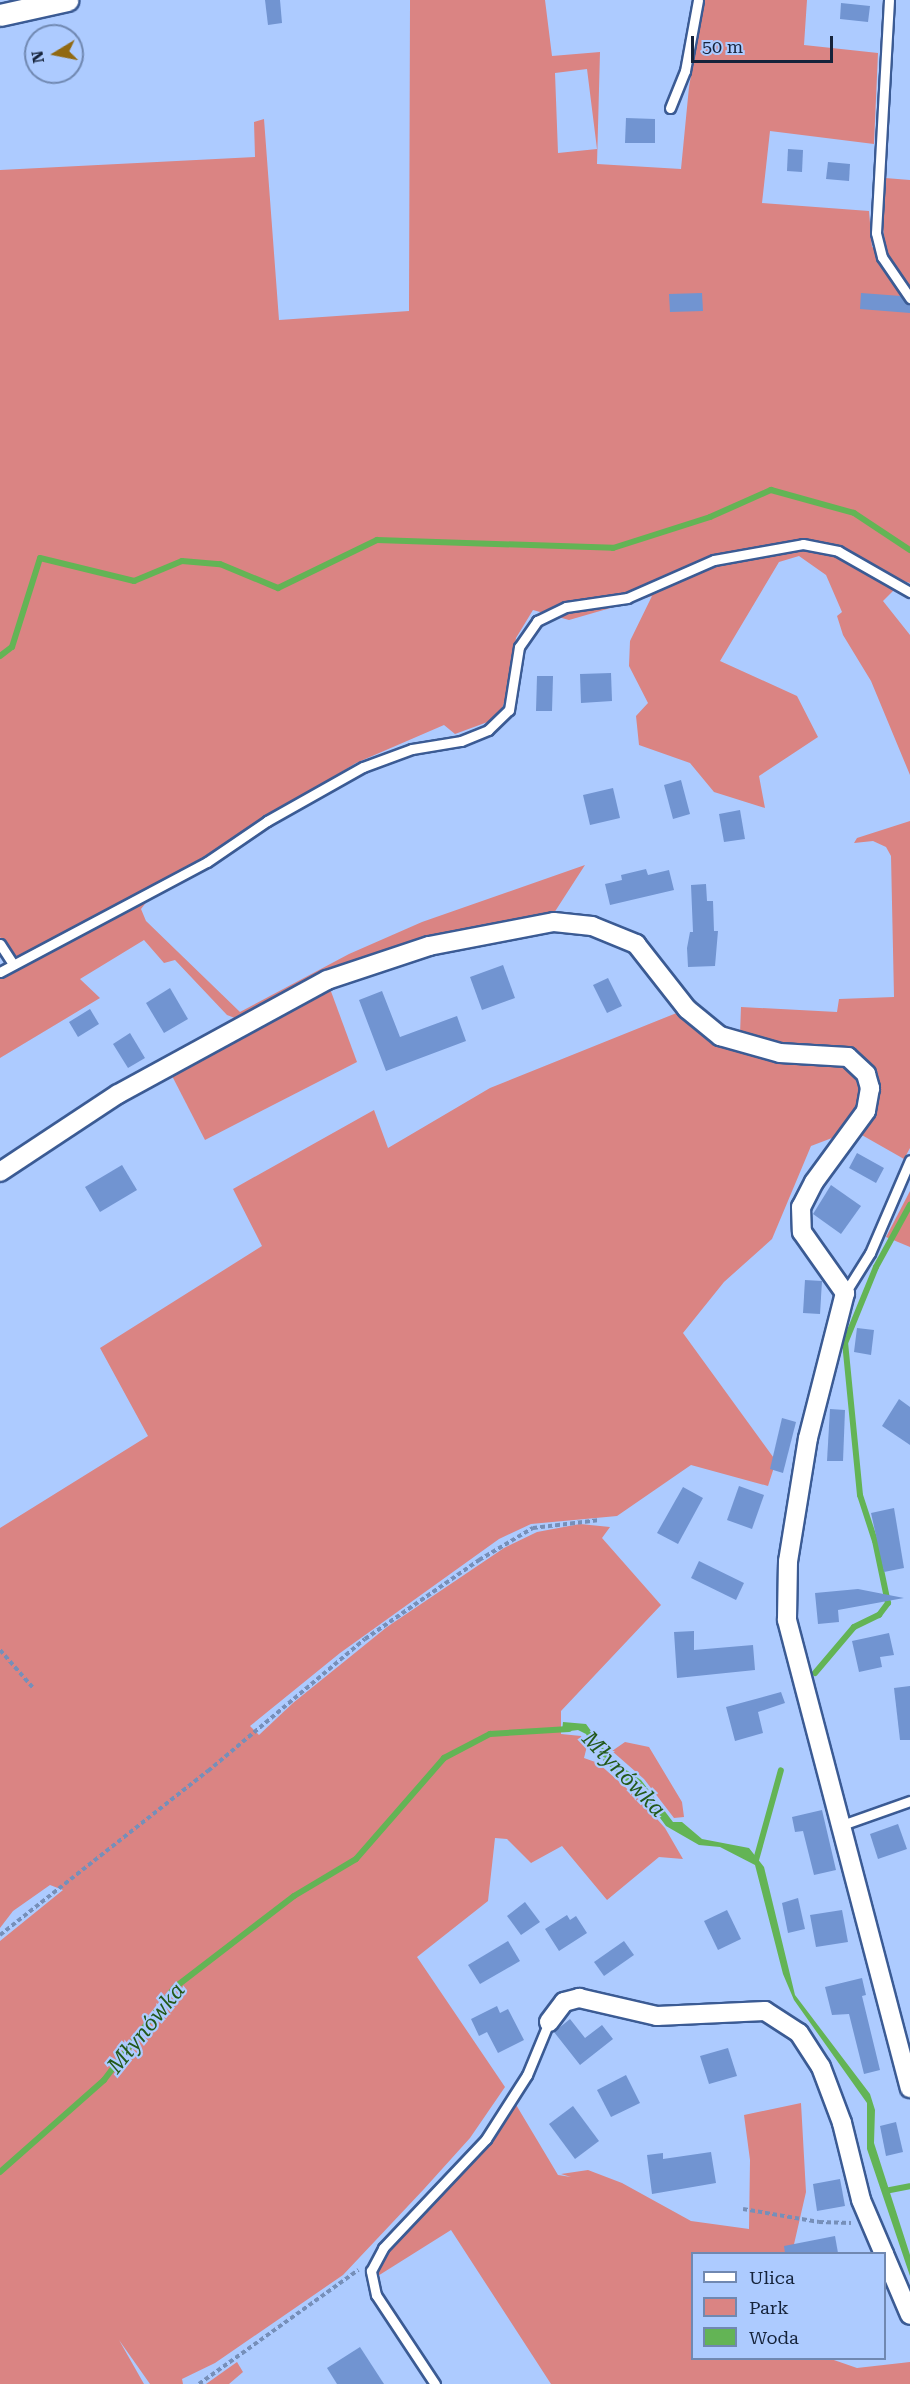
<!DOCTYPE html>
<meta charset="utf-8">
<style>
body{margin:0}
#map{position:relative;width:910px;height:2384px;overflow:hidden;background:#adcbff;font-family:"Roboto Serif",serif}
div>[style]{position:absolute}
.green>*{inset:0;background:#da8483}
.water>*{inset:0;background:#63b455}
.stream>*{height:6px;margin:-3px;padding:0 3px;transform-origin:3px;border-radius:3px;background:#63b455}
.building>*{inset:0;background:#7194d1}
.path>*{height:4px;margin-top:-2px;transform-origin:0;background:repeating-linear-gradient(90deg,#768fb9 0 4.5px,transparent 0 7.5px)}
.roads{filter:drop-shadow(2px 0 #3b5b94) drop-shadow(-2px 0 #3b5b94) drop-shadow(0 2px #3b5b94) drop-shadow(0 -2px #3b5b94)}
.service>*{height:9px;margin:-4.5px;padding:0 4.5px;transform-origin:4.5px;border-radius:4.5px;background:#fff}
.minor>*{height:18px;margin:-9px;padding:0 9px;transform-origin:9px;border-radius:9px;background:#fff}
.tertiary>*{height:21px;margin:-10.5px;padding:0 10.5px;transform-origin:10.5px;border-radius:10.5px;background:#fff}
span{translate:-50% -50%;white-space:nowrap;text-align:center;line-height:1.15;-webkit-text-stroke:4.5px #adcbff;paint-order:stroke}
.water-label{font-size:22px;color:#23591a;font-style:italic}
.legend{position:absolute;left:691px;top:2252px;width:195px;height:108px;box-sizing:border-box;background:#adcbff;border:2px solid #7088b1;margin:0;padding:8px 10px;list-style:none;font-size:18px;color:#15233b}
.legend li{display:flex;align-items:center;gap:12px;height:30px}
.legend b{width:30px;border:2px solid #7088b1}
.north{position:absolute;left:24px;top:24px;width:60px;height:60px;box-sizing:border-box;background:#adcbff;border:2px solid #7088b1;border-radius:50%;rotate:260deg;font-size:16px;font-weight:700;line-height:24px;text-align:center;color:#15233b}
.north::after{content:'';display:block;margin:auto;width:21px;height:27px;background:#916911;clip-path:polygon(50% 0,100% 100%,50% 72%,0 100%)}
.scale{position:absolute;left:691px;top:36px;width:142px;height:27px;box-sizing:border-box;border:3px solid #15233b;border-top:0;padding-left:8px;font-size:18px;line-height:21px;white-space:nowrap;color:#15233b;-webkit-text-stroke:4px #adcbff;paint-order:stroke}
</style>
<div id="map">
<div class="green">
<div style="clip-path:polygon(evenodd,410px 0,545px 0,552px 56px,600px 52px,597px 164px,681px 169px,689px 87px,704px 0,807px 0,804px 45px,878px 53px,874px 144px,770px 131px,762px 203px,869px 211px,872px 247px,886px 251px,881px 212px,885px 178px,910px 180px,910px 583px,903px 581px,883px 601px,910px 635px,910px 775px,871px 681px,843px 635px,837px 616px,842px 612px,826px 575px,799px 556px,779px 562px,720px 661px,797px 696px,818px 737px,759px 776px,765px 808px,714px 792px,690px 763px,639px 745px,636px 716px,648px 703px,629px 666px,630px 641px,652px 596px,569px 620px,533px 610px,516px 638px,510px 684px,503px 706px,493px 720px,455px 734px,444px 725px,356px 763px,177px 873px,14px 958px,0 937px,0 170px,255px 157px,254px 122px,264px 119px,279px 320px,409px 311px,410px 0,587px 69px,597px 149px,558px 153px,555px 73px,587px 69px)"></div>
<div style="clip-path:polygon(910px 821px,910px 1148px,904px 1159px,853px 1130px,811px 1146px,772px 1239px,724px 1282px,683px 1333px,776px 1461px,768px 1486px,691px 1465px,617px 1516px,531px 1524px,499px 1539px,340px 1653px,250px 1726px,259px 1735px,293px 1703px,387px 1627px,504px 1548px,537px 1532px,580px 1524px,610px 1527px,602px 1538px,661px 1605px,561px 1711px,561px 1734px,581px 1736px,587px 1746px,584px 1758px,598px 1763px,642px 1802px,665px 1828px,683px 1859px,659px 1857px,607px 1900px,562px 1846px,531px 1863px,507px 1839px,495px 1838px,488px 1901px,417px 1957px,505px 2087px,470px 2138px,424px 2189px,343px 2275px,215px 2363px,182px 2379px,183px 2384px,150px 2384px,119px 2340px,144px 2384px,0 2384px,0 1941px,63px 1890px,50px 1885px,13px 1911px,0 1928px,0 1528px,148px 1436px,100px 1348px,262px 1246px,233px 1189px,374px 1110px,388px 1148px,490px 1088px,679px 1012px,704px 1037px,723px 1048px,783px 1063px,775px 1042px,740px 1035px,741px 1007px,837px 1012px,839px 999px,894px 997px,891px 856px,886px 847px,873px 841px,854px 843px,857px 838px)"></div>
<div style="clip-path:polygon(585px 865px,554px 913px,404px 944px,348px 963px,240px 1020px,227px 1015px,175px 960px,164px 963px,144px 940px,80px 979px,100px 998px,0 1058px,0 977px,100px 921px,148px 900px,141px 909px,146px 921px,240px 1012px,349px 954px,422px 922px)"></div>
<div style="clip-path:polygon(329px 986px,357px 1062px,205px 1140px,170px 1072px)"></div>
<div style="clip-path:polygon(910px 1191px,910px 1247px,886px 1237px)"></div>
<div style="clip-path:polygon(625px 1742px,649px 1747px,682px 1802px,684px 1817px,674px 1818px,644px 1779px,612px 1751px)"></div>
<div style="clip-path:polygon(512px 2098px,558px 2175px,571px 2177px,561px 2174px,588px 2170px,622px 2183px,691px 2221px,749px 2229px,750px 2160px,744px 2115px,801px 2103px,806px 2192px,792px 2253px,692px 2254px,692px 2358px,831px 2359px,857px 2368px,910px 2362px,910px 2384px,551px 2384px,451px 2230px,373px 2279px,383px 2248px,486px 2139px)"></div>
<div style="clip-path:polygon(237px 2362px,243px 2372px,229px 2384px,206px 2384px)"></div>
</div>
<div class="water">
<div style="clip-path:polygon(563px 1722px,586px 1724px,613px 1761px,641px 1780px,673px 1822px,682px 1822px,702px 1839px,749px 1848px,764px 1867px,795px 1995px,870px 2094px,875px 2110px,874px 2143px,910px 2255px,910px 2276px,867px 2149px,867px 2103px,794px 2000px,783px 1974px,755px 1865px,720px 1847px,699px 1845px,666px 1826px,646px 1799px,596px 1754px,586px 1734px,578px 1730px,562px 1732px)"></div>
</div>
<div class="stream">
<div style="left:0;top:656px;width:15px;rotate:-37deg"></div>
<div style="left:12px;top:647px;width:93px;rotate:-72.5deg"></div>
<div style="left:40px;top:558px;width:97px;rotate:13.7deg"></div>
<div style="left:134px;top:581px;width:52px;rotate:-22.6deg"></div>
<div style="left:182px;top:561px;width:38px;rotate:5deg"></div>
<div style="left:220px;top:564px;width:63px;rotate:22.5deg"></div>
<div style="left:278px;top:588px;width:110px;rotate:-25.9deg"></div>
<div style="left:377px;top:540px;width:236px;rotate:1.9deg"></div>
<div style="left:613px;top:548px;width:102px;rotate:-17.7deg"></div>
<div style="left:710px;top:517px;width:67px;rotate:-23.9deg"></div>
<div style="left:771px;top:490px;width:86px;rotate:15.5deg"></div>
<div style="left:854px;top:513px;width:67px;rotate:33.5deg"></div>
<div style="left:815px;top:1673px;width:60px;rotate:-49.7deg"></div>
<div style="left:854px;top:1627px;width:28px;rotate:-26deg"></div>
<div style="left:879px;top:1615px;width:15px;rotate:-53deg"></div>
<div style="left:888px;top:1603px;width:63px;rotate:-101.8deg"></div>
<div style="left:875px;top:1541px;width:48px;rotate:-108.1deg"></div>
<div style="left:860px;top:1495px;width:153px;rotate:-95.6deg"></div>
<div style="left:845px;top:1343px;width:82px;rotate:-67.8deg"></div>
<div style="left:876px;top:1267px;width:71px;rotate:-61.3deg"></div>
<div style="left:756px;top:1860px;width:93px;rotate:-74.5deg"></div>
<div style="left:0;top:2172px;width:139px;rotate:-41.5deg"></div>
<div style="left:104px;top:2080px;width:116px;rotate:-52.7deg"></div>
<div style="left:174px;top:1988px;width:151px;rotate:-37.5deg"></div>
<div style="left:294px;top:1896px;width:72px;rotate:-30.8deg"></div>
<div style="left:356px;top:1859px;width:134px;rotate:-48.9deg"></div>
<div style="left:444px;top:1758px;width:52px;rotate:-27.6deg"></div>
<div style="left:490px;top:1734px;width:79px;rotate:-3.6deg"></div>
<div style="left:885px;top:2191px;width:25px;rotate:-11deg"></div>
</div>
<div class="building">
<div style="clip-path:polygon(265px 0,280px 0,282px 23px,268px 25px)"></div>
<div style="clip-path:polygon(841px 3px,870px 6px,868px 22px,840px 19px)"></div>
<div style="clip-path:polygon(626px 118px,655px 119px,655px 143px,625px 143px)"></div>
<div style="clip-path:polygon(788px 149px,803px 150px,802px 172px,787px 171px)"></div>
<div style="clip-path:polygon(828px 162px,850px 164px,849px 181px,826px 179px)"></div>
<div style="clip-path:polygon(702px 293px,703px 311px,670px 312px,669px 294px)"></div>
<div style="clip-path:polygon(861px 293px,901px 296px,910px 305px,910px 313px,860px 309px)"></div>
<div style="clip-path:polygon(611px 673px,612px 701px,581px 703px,580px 674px)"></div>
<div style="clip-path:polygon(537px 676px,553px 676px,552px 711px,536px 711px)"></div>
<div style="clip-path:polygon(681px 780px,690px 814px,673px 819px,664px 785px)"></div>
<div style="clip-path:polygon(613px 788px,620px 818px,590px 825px,583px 795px)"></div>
<div style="clip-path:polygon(740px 810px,745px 839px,724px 842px,719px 814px)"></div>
<div style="clip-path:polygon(646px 869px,648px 875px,669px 870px,674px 890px,610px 905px,605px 884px,622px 880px,621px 875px)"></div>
<div style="clip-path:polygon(706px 884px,707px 901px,713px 901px,714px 931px,718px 931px,715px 966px,688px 967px,687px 948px,690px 932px,693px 932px,691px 885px)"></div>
<div style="clip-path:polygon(503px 965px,515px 998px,482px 1010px,470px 977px)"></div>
<div style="clip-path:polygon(608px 978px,622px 1006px,607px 1013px,593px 985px)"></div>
<div style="clip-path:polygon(170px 988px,188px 1019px,164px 1033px,146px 1003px)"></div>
<div style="clip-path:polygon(382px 991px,400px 1037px,457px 1016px,466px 1041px,386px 1071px,359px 1000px)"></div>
<div style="clip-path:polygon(90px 1009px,99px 1024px,78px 1037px,69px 1022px)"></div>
<div style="clip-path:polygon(130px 1033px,145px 1058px,128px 1068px,113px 1044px)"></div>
<div style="clip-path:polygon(857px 1153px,884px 1168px,876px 1183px,849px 1168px)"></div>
<div style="clip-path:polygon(122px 1165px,137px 1190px,100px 1212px,85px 1187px)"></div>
<div style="clip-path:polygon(831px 1185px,861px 1206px,841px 1234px,813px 1214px)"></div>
<div style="clip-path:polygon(805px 1280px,822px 1281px,820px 1314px,803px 1313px)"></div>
<div style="clip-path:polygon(857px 1328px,874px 1330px,871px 1355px,854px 1352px)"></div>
<div style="clip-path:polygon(899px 1399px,910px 1407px,910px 1445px,882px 1426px)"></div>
<div style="clip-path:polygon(830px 1409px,845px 1410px,843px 1461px,827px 1461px)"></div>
<div style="clip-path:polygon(782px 1418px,796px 1422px,783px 1473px,770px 1469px)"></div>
<div style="clip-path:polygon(739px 1486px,764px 1495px,752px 1529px,727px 1520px)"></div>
<div style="clip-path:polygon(683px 1487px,703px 1498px,678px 1544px,657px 1533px)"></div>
<div style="clip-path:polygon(894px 1508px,904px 1568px,884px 1572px,871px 1513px)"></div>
<div style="clip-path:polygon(699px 1561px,744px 1583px,736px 1600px,691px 1578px)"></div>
<div style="clip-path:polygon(858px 1589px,904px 1598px,838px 1610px,839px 1622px,818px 1624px,815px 1593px)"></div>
<div style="clip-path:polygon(694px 1631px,694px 1650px,753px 1645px,755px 1670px,677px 1678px,674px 1632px)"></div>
<div style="clip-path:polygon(889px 1633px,894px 1655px,880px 1657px,882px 1667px,859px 1672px,852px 1641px)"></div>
<div style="clip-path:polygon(910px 1686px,910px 1740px,900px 1740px,894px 1688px)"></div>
<div style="clip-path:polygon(781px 1692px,785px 1703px,758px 1712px,763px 1733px,735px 1741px,726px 1707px)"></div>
<div style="clip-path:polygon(822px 1810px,836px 1870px,814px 1875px,803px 1831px,795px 1832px,792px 1817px)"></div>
<div style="clip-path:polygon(898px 1824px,907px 1849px,878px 1859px,870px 1834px)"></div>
<div style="clip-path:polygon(798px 1898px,805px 1929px,788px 1933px,782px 1903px)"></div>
<div style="clip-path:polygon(525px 1902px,540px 1922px,521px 1935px,507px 1916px)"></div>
<div style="clip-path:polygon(727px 1910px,741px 1939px,718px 1950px,704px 1921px)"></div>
<div style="clip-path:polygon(842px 1910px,848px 1942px,816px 1947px,810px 1915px)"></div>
<div style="clip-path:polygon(567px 1915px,570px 1920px,576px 1916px,587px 1933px,559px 1951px,545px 1929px)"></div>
<div style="clip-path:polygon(508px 1941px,520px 1961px,480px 1984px,468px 1965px)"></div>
<div style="clip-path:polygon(624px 1941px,634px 1955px,604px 1976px,594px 1962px)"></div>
<div style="clip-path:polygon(862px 1978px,866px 1995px,862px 1996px,880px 2070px,864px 2074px,849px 2014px,832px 2015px,825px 1987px)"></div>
<div style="clip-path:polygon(497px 2006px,500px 2013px,508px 2009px,524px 2040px,498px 2053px,487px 2032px,479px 2036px,471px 2019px)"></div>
<div style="clip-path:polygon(570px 2019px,585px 2038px,602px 2025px,613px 2039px,580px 2065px,554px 2032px)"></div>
<div style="clip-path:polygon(728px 2048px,737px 2076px,709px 2084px,700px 2056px)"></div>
<div style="clip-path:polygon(626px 2075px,640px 2103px,611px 2117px,597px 2090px)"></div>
<div style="clip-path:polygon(573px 2106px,599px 2141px,575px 2159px,549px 2124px)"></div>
<div style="clip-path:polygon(896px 2122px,903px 2152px,886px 2156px,880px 2126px)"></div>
<div style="clip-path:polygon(711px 2152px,716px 2183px,652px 2194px,647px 2155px,663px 2153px,663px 2159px)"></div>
<div style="clip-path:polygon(840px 2179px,845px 2206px,817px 2211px,813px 2184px)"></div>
<div style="clip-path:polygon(835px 2236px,838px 2253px,785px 2253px,784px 2246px)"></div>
<div style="clip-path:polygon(360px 2347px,384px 2384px,337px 2384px,327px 2368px)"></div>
</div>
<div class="path">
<div style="left:0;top:1650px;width:52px;rotate:48.9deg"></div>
<div style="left:0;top:1935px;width:265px;rotate:-38.3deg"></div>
<div style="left:208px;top:1771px;width:205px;rotate:-40.1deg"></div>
<div style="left:365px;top:1639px;width:139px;rotate:-34.7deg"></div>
<div style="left:479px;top:1560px;width:63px;rotate:-30.7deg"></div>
<div style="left:533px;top:1528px;width:67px;rotate:-6.8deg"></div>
<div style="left:743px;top:2209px;width:77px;rotate:9.7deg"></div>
<div style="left:819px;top:2222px;width:32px;rotate:2deg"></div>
<div style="left:199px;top:2384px;width:196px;rotate:-35.6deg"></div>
</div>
<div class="roads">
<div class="service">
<div style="left:889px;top:0;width:233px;rotate:93.2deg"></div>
<div style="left:876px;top:233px;width:25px;rotate:76deg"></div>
<div style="left:882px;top:257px;width:50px;rotate:55.7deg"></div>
<div style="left:670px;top:108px;width:40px;rotate:-68deg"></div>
<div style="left:685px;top:71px;width:72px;rotate:-79.6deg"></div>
<div style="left:0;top:944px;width:24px;rotate:57deg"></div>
<div style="left:0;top:972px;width:234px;rotate:-28deg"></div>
<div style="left:207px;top:862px;width:73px;rotate:-34.3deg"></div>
<div style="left:267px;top:821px;width:110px;rotate:-29.4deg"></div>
<div style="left:363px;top:767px;width:52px;rotate:-20.2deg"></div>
<div style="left:412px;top:749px;width:50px;rotate:-9.3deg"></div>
<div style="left:461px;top:741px;width:29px;rotate:-22deg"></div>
<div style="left:488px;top:730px;width:29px;rotate:-44deg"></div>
<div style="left:509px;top:710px;width:64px;rotate:-81deg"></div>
<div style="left:519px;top:647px;width:32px;rotate:-55deg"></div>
<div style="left:537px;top:621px;width:32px;rotate:-26deg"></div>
<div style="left:566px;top:607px;width:62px;rotate:-8.4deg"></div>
<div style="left:627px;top:598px;width:95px;rotate:-23.6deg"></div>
<div style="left:714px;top:560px;width:90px;rotate:-10.2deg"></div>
<div style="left:803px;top:544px;width:36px;rotate:11deg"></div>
<div style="left:838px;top:551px;width:83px;rotate:29.7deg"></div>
<div style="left:845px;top:1293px;width:47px;rotate:-58deg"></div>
<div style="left:870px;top:1253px;width:101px;rotate:-66.7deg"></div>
<div style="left:842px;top:1825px;width:72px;rotate:-19.4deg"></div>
<div style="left:435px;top:2384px;width:107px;rotate:-123.5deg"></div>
<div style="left:376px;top:2295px;width:25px;rotate:-102deg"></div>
<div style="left:371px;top:2271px;width:26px;rotate:-62deg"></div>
<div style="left:383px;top:2248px;width:150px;rotate:-46.6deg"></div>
<div style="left:486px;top:2139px;width:76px;rotate:-57.4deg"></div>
<div style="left:527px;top:2075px;width:57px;rotate:-67.5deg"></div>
</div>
<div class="minor">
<div style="left:0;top:1172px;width:141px;rotate:-33.5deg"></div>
<div style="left:118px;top:1094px;width:238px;rotate:-28.6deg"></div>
<div style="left:327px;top:980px;width:108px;rotate:-18.4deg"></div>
<div style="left:429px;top:946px;width:127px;rotate:-10.9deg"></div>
<div style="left:554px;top:922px;width:38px;rotate:6deg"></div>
<div style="left:592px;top:926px;width:48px;rotate:22.2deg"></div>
<div style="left:636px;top:944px;width:83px;rotate:51.9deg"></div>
<div style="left:687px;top:1009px;width:43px;rotate:39.3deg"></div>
<div style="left:720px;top:1036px;width:62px;rotate:15.8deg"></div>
<div style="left:780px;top:1053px;width:68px;rotate:3.4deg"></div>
<div style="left:848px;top:1057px;width:25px;rotate:43deg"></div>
<div style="left:866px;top:1074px;width:15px;rotate:74deg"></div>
<div style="left:870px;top:1088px;width:23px;rotate:100deg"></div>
<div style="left:866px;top:1111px;width:88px;rotate:126.2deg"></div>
<div style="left:814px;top:1182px;width:28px;rotate:117deg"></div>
<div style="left:801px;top:1207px;width:25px;rotate:88deg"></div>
<div style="left:802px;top:1232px;width:75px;rotate:54.8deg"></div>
<div style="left:845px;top:1293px;width:150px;rotate:104.3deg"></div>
<div style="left:808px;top:1438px;width:125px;rotate:99.2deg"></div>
<div style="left:788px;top:1561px;width:59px;rotate:91deg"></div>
<div style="left:787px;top:1620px;width:484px;rotate:75.3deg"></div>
<div style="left:549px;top:2022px;width:25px;rotate:-53deg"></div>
<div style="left:564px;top:2002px;width:16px;rotate:-15deg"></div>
<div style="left:579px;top:1998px;width:80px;rotate:13deg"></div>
<div style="left:657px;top:2016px;width:108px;rotate:-2.7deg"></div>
<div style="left:765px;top:2011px;width:40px;rotate:32.9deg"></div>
<div style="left:799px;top:2033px;width:40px;rotate:57.1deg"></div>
<div style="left:821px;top:2067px;width:60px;rotate:69.4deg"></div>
<div style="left:842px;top:2123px;width:79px;rotate:76.1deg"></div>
<div style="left:861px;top:2200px;width:59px;rotate:66.9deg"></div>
<div style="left:884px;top:2254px;width:66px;rotate:66.9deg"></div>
</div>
<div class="tertiary">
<div style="left:0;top:15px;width:69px;rotate:-12.6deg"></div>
</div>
</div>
<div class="water-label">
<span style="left:624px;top:1774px;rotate:46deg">Młynówka</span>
<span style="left:146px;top:2028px;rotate:-51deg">Młynówka</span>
</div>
<ul class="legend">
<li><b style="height:8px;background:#fff"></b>Ulica</li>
<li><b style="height:16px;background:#da8483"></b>Park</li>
<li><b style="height:16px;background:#63b455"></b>Woda</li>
</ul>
<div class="north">N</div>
<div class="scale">50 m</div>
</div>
